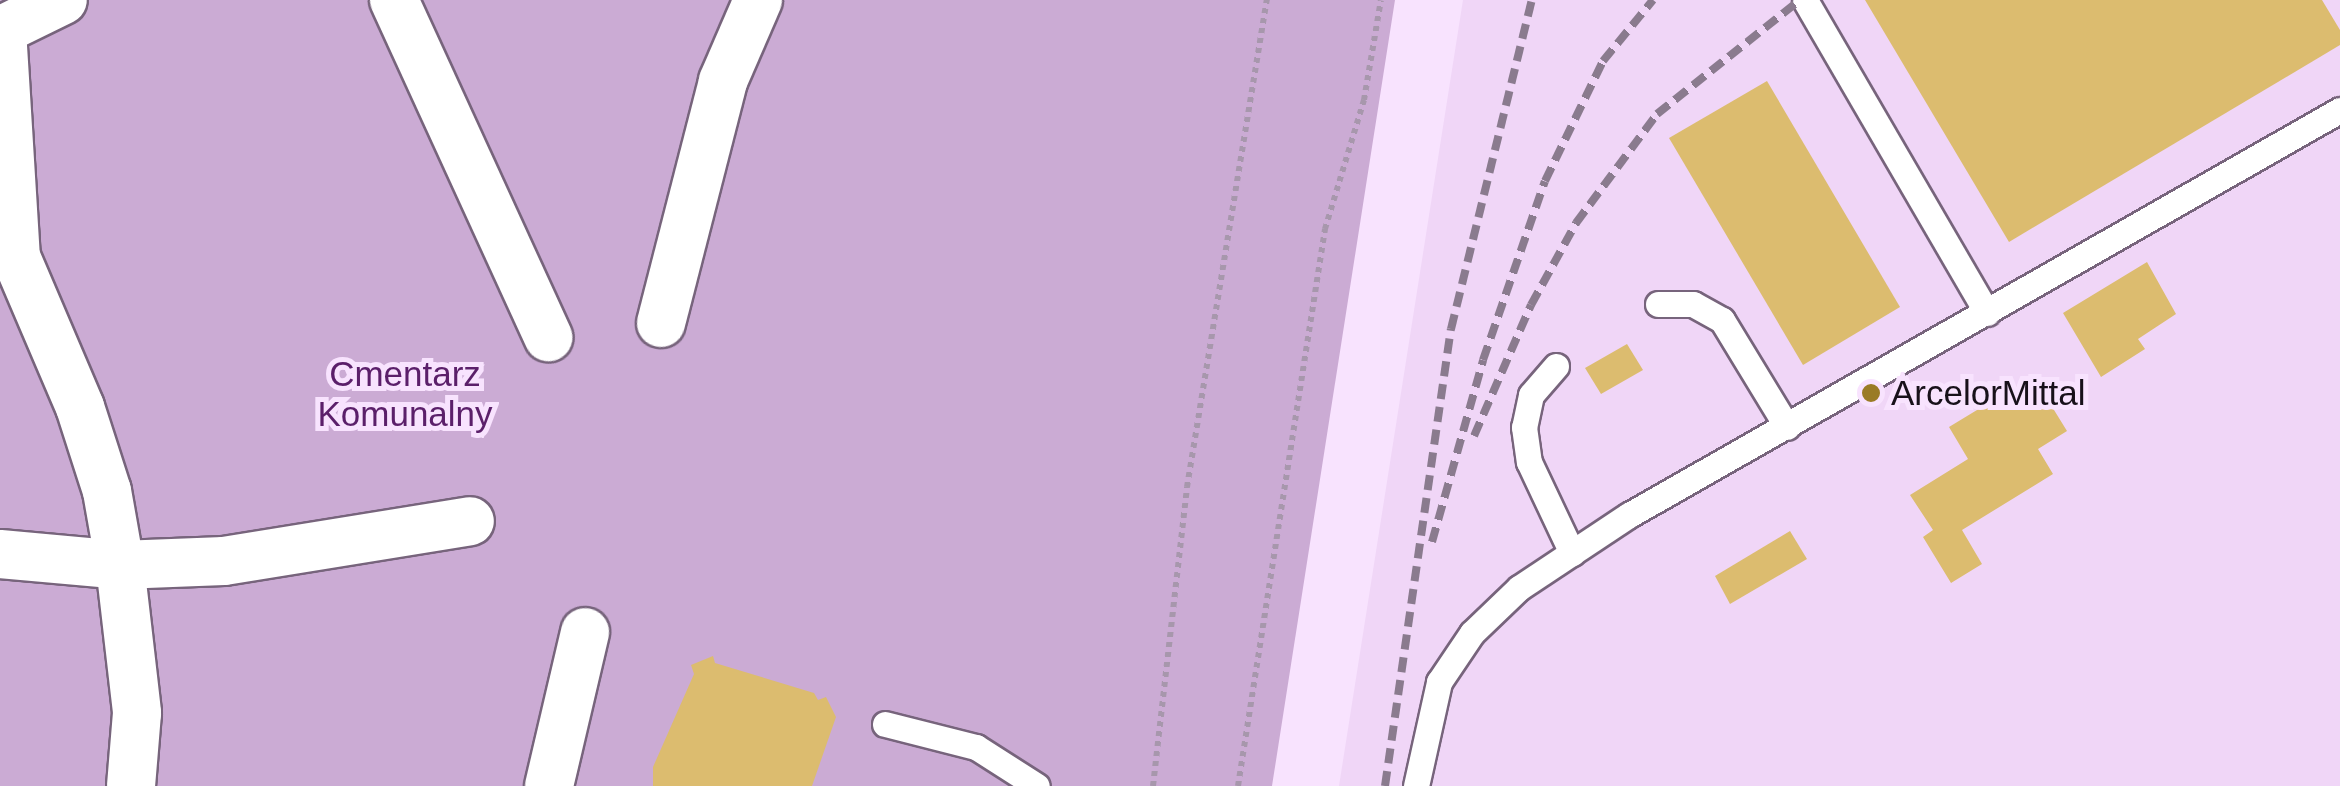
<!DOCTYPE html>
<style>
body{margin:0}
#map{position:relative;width:2340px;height:786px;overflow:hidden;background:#f8e3fe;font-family:Arial,sans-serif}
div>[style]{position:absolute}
.built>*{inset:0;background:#f0d6f7}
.green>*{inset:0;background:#cbabd4}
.building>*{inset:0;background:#dcbc6f}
.path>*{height:6px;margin-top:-3px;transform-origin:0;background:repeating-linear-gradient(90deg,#a797ac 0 5px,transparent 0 10px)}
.roads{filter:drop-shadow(2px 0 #77647c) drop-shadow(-2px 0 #77647c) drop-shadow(0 2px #77647c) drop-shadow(0 -2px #77647c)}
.lane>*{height:25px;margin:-12.5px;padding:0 12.5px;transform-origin:12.5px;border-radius:12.5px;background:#fff}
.street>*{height:48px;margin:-24px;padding:0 24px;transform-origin:24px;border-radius:24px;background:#fff}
.rail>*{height:8px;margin-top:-4px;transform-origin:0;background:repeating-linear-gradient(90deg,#8a7b8e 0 15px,transparent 0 23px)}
.dots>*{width:28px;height:28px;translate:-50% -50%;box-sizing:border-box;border:5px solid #f8e3fe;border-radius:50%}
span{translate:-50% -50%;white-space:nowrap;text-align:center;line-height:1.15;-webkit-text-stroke:10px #f8e3fe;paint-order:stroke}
.park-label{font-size:35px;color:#5b1f6a}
.poi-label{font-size:35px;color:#18111a}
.left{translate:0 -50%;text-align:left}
</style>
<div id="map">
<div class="built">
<div style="clip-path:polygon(1463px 0,2340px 0,2340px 786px,1339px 786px)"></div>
</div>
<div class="green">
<div style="clip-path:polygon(0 0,1395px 0,1272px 786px,0 786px)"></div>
</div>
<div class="building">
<div style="clip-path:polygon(1865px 0,2322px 0,2340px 30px,2340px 45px,2009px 242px)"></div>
<div style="clip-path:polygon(1767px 81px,1900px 307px,1803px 365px,1669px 138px)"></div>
<div style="clip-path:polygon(2147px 262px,2176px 314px,2138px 339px,2145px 349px,2101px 377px,2063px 313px)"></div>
<div style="clip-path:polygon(1627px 344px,1643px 370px,1601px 394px,1585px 368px)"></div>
<div style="clip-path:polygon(2033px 376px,2067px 431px,2038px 449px,2053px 474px,1962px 530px,1982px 564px,1951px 583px,1923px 537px,1933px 530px,1910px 495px,1968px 459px,1949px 427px)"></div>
<div style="clip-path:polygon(1790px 531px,1807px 559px,1730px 604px,1715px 576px)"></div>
<div style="clip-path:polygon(713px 656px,715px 663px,814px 693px,818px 700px,826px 697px,836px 717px,812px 786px,653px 786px,653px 767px,694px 674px,691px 665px)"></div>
</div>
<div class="path">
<div style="left:1153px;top:786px;width:301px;rotate:-83.5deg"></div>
<div style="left:1187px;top:487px;width:494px;rotate:-80.7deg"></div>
<div style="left:1238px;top:786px;width:564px;rotate:-81.12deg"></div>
<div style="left:1325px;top:229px;width:135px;rotate:-73.2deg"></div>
<div style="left:1364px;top:100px;width:101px;rotate:-80.4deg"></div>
</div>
<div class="roads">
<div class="lane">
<div style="left:1805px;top:0;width:362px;rotate:59.8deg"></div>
<div style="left:1658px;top:304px;width:35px"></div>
<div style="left:1693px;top:304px;width:33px;rotate:29deg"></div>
<div style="left:1722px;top:320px;width:125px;rotate:58.7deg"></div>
<div style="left:1556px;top:366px;width:38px;rotate:131deg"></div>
<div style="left:1531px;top:395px;width:33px;rotate:102deg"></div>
<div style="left:1524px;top:427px;width:35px;rotate:82deg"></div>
<div style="left:1529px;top:462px;width:101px;rotate:64.7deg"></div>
<div style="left:885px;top:724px;width:94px;rotate:14.2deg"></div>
<div style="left:976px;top:747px;width:72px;rotate:32.6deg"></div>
<div style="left:1416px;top:786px;width:107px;rotate:-77.5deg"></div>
<div style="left:1439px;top:682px;width:59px;rotate:-56deg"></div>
<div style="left:1472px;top:633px;width:65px;rotate:-43.8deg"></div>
<div style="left:1519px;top:588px;width:132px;rotate:-33.6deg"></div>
<div style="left:1629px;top:515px;width:818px;rotate:-29.67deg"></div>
</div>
<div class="street">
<div style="left:394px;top:0;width:371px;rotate:65.4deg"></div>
<div style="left:2px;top:30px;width:227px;rotate:86.5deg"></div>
<div style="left:16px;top:257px;width:163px;rotate:66.9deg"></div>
<div style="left:80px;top:407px;width:88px;rotate:72.2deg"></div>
<div style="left:107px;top:491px;width:75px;rotate:80deg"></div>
<div style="left:120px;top:565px;width:149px;rotate:83.4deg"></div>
<div style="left:137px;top:713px;width:73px;rotate:94.7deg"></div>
<div style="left:0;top:31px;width:70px;rotate:-26.2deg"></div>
<div style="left:661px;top:323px;width:250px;rotate:-75.6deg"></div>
<div style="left:723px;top:81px;width:88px;rotate:-66.6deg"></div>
<div style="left:0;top:554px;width:121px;rotate:5.2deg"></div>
<div style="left:120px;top:565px;width:104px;rotate:-2.2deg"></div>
<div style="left:224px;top:561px;width:249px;rotate:-9.2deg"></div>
<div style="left:549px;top:786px;width:158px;rotate:-76.8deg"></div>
</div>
</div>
<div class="rail">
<div style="left:1474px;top:436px;width:143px;rotate:-66.5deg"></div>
<div style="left:1531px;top:305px;width:94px;rotate:-61.2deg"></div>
<div style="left:1576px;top:223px;width:136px;rotate:-53.4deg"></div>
<div style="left:1657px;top:114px;width:183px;rotate:-38.6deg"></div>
<div style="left:1432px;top:542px;width:189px;rotate:-74.3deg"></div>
<div style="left:1483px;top:360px;width:189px;rotate:-70.9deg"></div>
<div style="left:1545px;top:181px;width:133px;rotate:-64.2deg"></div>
<div style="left:1603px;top:61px;width:79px;rotate:-50.7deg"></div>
<div style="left:1385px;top:786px;width:462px;rotate:-81.8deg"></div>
<div style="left:1451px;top:329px;width:339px;rotate:-76.2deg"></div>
</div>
<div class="dots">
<div style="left:1871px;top:393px;background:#9a7b25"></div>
</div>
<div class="park-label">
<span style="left:405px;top:394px">Cmentarz<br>Komunalny</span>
</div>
<div class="poi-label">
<span class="left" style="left:1891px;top:393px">ArcelorMittal</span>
</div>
</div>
